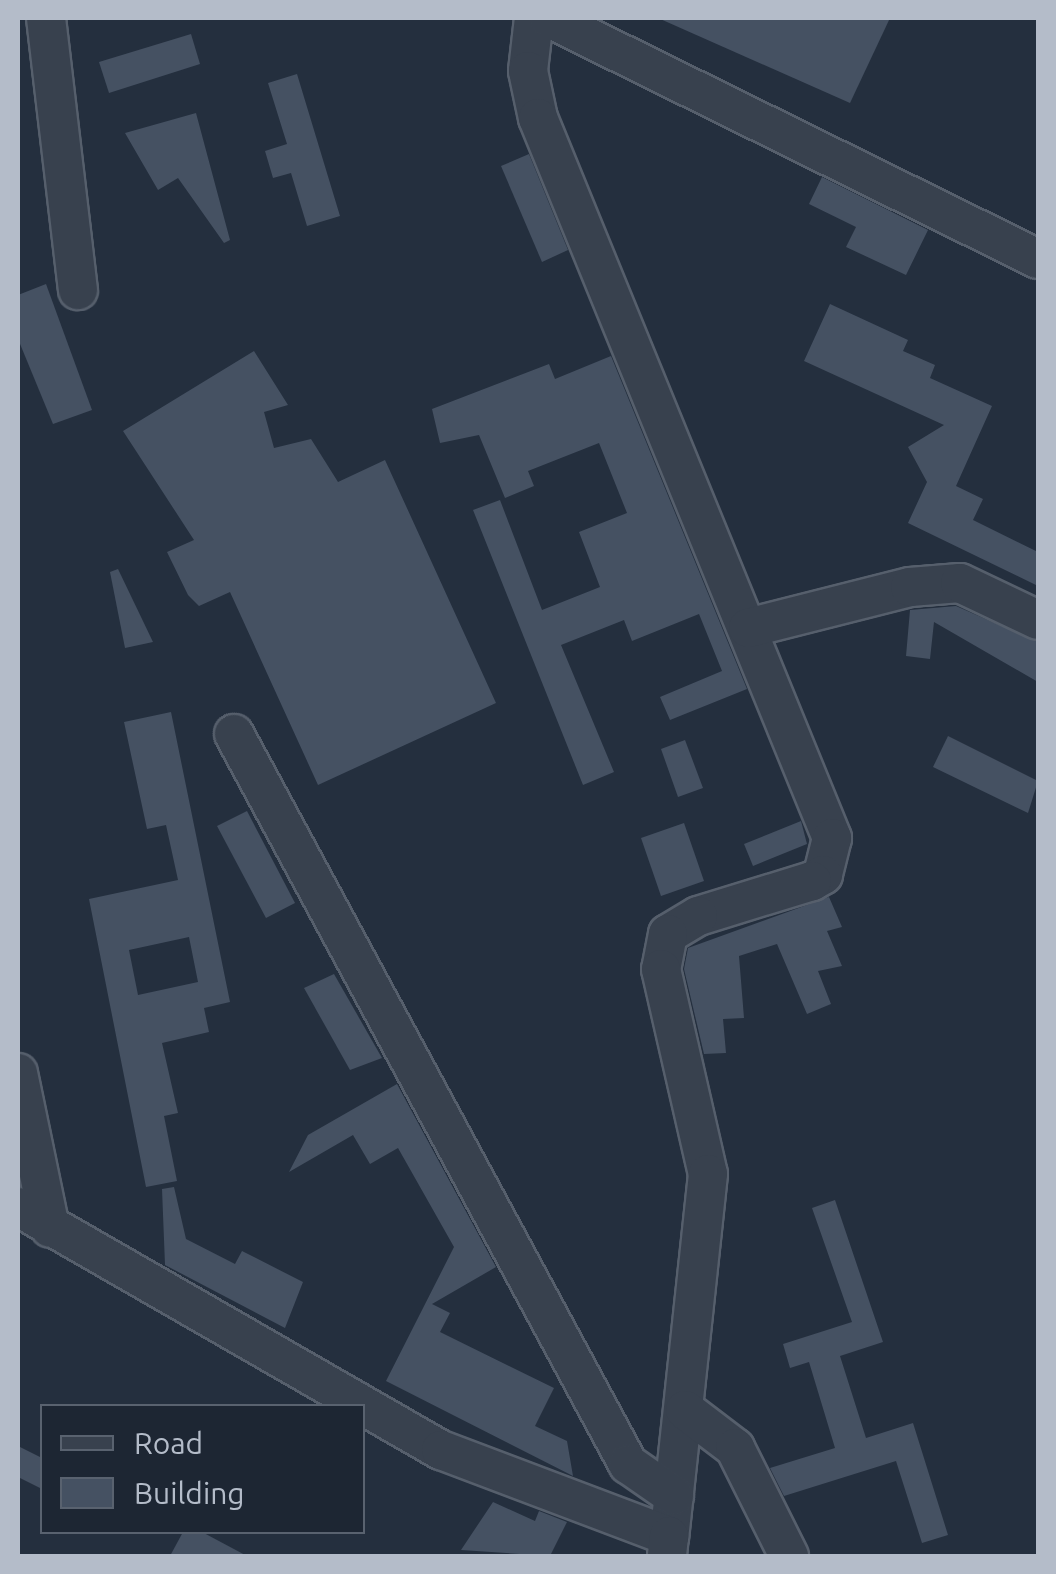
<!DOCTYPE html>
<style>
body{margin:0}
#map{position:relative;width:1056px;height:1574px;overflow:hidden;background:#242f3e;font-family:Ubuntu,sans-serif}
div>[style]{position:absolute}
.building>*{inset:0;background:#455162}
.roads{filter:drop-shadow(2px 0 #565f6c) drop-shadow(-2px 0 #565f6c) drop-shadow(0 2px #565f6c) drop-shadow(0 -2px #565f6c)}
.minor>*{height:38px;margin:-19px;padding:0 19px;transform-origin:19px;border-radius:19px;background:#38414e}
span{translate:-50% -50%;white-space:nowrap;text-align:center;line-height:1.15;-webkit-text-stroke:9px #1d2633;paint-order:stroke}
.frame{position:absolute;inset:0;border:20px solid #b4bcc9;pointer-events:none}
.legend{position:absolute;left:40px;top:1404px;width:325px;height:130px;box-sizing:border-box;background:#1d2633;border:2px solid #59626f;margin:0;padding:12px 18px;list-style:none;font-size:30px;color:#b4bcc9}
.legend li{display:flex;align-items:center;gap:20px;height:50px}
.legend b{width:50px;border:2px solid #59626f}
</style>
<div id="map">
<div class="building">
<div style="clip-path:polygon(658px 18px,890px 18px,850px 103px)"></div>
<div style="clip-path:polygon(191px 34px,200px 64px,109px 93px,99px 62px)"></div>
<div style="clip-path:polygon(297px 74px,340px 216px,307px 226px,291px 173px,273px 178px,265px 151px,287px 144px,268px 83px)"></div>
<div style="clip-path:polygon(196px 113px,230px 240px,224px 243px,178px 178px,158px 190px,125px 133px)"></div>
<div style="clip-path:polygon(529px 154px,568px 250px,542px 262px,501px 166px)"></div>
<div style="clip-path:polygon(822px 177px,928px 230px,906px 275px,846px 247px,856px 227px,809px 204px)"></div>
<div style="clip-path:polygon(46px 284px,92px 410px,53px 424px,18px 339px,18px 295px)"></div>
<div style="clip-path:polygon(830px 304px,908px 340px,903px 351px,935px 365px,930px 378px,992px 406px,956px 486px,983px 499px,973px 520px,1038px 552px,1038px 586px,908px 523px,927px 482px,908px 447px,944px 425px,804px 361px)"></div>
<div style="clip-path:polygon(254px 351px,288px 405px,264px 412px,274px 448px,311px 439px,338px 482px,385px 460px,496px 703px,318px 785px,230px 592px,199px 606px,188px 595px,167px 552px,194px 540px,123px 431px)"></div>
<div style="clip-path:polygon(611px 356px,747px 689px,670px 720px,660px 697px,722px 671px,699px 614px,632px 641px,624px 620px,561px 645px,614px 772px,583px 785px,473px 510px,500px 500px,542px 610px,600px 587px,579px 532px,627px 513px,599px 443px,528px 471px,534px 486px,505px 498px,479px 435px,440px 443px,432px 409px,549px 364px,555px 379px)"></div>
<div style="clip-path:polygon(118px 569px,153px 642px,125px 648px,110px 572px)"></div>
<div style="clip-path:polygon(956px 606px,1038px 642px,1038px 682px,934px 622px,930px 659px,906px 656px,910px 610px)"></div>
<div style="clip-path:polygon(evenodd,171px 712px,230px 1002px,204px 1008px,209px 1032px,162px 1043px,178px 1113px,164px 1116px,177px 1181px,146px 1187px,89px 899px,178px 880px,166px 825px,147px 829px,124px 722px,171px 712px,189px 937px,198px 982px,138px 995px,129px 950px,189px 937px)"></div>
<div style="clip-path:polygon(948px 736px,1038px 781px,1028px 813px,933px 767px)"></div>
<div style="clip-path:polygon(685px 740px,703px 788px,678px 797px,661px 749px)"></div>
<div style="clip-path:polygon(247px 811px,295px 903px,266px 918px,217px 826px)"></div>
<div style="clip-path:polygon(801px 821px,807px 844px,753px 866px,744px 844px)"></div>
<div style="clip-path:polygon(684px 823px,704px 881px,661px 896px,641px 838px)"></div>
<div style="clip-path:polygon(829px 897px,842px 927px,827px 931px,842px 966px,818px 971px,831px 1004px,807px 1014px,777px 944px,739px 956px,744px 1018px,723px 1019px,726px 1053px,704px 1054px,684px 969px,688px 948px)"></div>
<div style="clip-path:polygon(334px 974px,382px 1058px,350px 1070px,304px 988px)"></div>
<div style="clip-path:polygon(397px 1084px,496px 1267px,432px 1304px,450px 1313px,440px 1332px,554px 1388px,535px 1426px,567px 1441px,573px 1476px,386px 1381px,454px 1247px,398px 1148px,370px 1164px,353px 1135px,289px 1172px,308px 1135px)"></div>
<div style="clip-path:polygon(174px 1187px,186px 1239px,235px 1264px,242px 1251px,303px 1282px,285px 1328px,165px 1265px,162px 1189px)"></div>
<div style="clip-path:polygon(835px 1200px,883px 1342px,840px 1356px,866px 1438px,913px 1423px,948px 1535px,922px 1543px,896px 1461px,784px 1496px,770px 1468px,835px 1448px,809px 1362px,790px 1368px,783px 1344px,852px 1322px,812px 1208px)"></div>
<div style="clip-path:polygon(18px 1446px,42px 1458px,42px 1489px,18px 1477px)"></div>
<div style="clip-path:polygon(493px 1502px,535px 1521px,539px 1511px,567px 1522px,550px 1556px,461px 1550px)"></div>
<div style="clip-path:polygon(183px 1532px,202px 1532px,247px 1556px,170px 1556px)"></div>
</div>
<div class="roads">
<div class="minor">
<div style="left:46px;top:18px;width:274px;rotate:83.3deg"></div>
<div style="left:534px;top:18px;width:53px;rotate:96.5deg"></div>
<div style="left:528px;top:71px;width:48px;rotate:78deg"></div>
<div style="left:538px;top:118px;width:778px;rotate:67.79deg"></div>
<div style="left:832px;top:838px;width:38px;rotate:104deg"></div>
<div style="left:823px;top:875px;width:13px;rotate:151deg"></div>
<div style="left:812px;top:881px;width:119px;rotate:162.9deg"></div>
<div style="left:698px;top:916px;width:35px;rotate:149deg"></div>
<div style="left:668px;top:934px;width:36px;rotate:101deg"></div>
<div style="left:661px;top:969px;width:210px;rotate:77.1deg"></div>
<div style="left:708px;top:1174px;width:364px;rotate:96.1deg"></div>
<div style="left:549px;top:18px;width:545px;rotate:26.24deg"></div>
<div style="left:748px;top:628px;width:167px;rotate:-14.2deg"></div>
<div style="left:910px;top:587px;width:50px;rotate:-4.6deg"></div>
<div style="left:960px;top:583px;width:86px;rotate:25.4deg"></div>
<div style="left:234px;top:734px;width:830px;rotate:61.64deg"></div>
<div style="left:628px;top:1464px;width:56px;rotate:34.8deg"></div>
<div style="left:18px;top:1073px;width:158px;rotate:78.3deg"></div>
<div style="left:18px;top:1207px;width:488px;rotate:29.9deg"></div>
<div style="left:441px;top:1450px;width:244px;rotate:20.7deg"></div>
<div style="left:669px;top:1536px;width:20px;rotate:96deg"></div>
<div style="left:685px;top:1410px;width:63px;rotate:37.2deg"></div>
<div style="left:735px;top:1448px;width:121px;rotate:63.4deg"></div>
</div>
</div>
<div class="frame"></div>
<ul class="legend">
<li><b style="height:12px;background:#38414e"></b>Road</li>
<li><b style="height:28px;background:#455162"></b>Building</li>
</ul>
</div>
